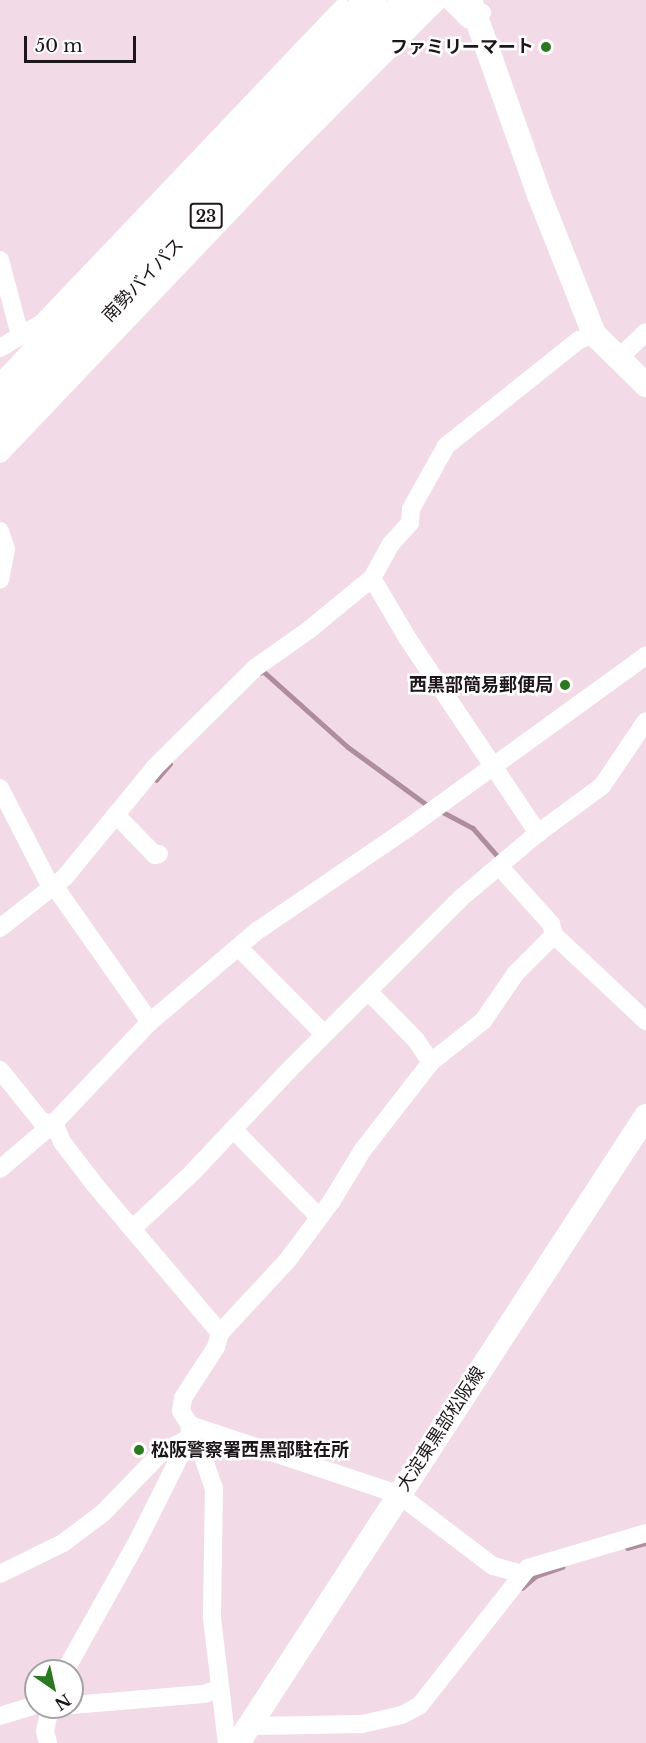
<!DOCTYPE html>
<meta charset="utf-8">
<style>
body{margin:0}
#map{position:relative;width:646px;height:1743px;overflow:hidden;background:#f2dbe6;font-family:"Libre Baskerville","Noto Sans JP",serif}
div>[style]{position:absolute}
.stream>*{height:4.5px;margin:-2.25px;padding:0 2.25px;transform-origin:2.25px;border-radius:2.25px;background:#ad8d9e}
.street>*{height:18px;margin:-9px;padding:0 9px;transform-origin:9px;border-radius:9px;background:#fff}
.secondary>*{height:24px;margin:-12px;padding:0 12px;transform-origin:12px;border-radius:12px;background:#fff}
.highway>*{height:32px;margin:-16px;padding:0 16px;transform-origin:16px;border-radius:16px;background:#fff}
.dots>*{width:16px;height:16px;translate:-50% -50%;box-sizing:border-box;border:3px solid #fff;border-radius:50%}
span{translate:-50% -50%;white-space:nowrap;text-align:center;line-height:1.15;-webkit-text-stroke:5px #fff;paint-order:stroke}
.shield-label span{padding:2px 4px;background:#fff;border:2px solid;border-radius:4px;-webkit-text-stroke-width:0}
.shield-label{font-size:16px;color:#1d161a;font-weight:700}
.poi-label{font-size:18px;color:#1d161a;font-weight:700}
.right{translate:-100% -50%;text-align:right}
.left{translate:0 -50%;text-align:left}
.street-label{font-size:18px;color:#1d161a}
.north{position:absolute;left:24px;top:1659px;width:60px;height:60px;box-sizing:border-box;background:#fff;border:2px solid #a5a2a3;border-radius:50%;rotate:146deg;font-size:16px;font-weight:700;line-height:24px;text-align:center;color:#1d161a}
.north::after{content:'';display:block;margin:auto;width:21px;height:27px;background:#2a781f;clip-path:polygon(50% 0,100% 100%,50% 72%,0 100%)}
.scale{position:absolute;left:24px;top:36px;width:112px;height:27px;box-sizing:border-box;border:3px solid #1d161a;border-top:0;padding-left:8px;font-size:18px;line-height:21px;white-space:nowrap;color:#1d161a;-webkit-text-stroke:4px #fff;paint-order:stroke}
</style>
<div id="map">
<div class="stream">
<div style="left:260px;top:673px;width:4px;rotate:-34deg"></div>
<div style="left:263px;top:671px;width:114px;rotate:41.8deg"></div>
<div style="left:348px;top:747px;width:102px;rotate:36.2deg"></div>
<div style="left:156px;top:780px;width:21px;rotate:-49deg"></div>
<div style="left:441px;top:811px;width:36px;rotate:28deg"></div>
<div style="left:473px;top:828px;width:43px;rotate:48.8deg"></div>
<div style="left:627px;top:1548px;width:20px;rotate:-15deg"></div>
<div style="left:522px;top:1588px;width:18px;rotate:-41deg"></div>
<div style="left:536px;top:1576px;width:28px;rotate:-19deg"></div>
</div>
<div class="street">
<div style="left:449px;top:0;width:27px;rotate:45deg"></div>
<div style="left:468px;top:19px;width:7px;rotate:16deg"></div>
<div style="left:475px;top:21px;width:11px;rotate:-49deg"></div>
<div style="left:0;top:260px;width:78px;rotate:75.1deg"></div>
<div style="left:0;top:348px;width:49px;rotate:-30.8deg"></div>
<div style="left:42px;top:323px;width:435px;rotate:-46.4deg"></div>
<div style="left:619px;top:358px;width:37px;rotate:-44deg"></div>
<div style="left:0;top:454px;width:399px;rotate:-46.4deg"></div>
<div style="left:275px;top:165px;width:233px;rotate:-45.2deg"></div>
<div style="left:0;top:531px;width:19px;rotate:72deg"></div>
<div style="left:6px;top:549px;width:31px;rotate:101deg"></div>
<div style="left:372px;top:578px;width:71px;rotate:59.5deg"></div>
<div style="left:408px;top:639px;width:234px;rotate:56.2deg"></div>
<div style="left:0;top:788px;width:114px;rotate:62.8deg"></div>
<div style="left:116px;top:815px;width:56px;rotate:45.7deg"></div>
<div style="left:155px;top:855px;width:4px;rotate:-14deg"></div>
<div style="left:499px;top:866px;width:78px;rotate:48.1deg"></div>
<div style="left:551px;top:924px;width:11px;rotate:75deg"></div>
<div style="left:554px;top:935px;width:126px;rotate:43.1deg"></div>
<div style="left:55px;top:887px;width:165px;rotate:54.9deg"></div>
<div style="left:0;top:928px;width:83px;rotate:-38.1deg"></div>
<div style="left:65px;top:877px;width:142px;rotate:-50.7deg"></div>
<div style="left:155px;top:767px;width:141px;rotate:-44.7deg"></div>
<div style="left:255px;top:668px;width:67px;rotate:-35.3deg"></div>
<div style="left:310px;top:629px;width:80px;rotate:-39.4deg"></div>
<div style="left:372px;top:578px;width:38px;rotate:-61deg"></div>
<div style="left:390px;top:545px;width:30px;rotate:-48deg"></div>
<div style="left:410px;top:523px;width:14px;rotate:-86deg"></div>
<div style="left:411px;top:509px;width:72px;rotate:-60.9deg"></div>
<div style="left:446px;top:446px;width:170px;rotate:-38.6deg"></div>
<div style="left:579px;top:340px;width:16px;rotate:-22deg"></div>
<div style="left:238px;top:947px;width:122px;rotate:45.3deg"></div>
<div style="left:369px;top:992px;width:67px;rotate:45.6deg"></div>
<div style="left:416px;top:1040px;width:27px;rotate:56deg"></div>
<div style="left:0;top:1070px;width:67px;rotate:51.1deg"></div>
<div style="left:42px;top:1122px;width:12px;rotate:5deg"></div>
<div style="left:54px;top:1123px;width:21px;rotate:67deg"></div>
<div style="left:62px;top:1142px;width:54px;rotate:52.5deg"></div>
<div style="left:95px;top:1185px;width:194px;rotate:49.8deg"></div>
<div style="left:233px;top:1129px;width:123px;rotate:45.7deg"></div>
<div style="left:0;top:1169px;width:71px;rotate:-40.4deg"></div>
<div style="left:54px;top:1123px;width:139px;rotate:-46.5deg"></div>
<div style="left:150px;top:1022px;width:140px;rotate:-40.4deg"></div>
<div style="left:257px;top:931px;width:183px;rotate:-34.3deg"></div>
<div style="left:408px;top:828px;width:294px;rotate:-35.9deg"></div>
<div style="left:132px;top:1229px;width:82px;rotate:-43deg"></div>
<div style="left:192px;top:1173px;width:143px;rotate:-46.7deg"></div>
<div style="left:290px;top:1069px;width:242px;rotate:-45deg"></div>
<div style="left:461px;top:898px;width:101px;rotate:-40.2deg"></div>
<div style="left:538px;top:833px;width:79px;rotate:-36.3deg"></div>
<div style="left:602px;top:786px;width:78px;rotate:-55.9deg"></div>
<div style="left:190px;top:1425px;width:219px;rotate:18.4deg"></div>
<div style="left:398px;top:1494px;width:119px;rotate:37.2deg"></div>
<div style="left:493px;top:1566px;width:30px;rotate:15deg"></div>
<div style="left:189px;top:1438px;width:21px;rotate:51deg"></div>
<div style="left:202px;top:1454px;width:36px;rotate:71deg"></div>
<div style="left:214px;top:1488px;width:130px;rotate:90.9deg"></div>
<div style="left:212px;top:1618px;width:126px;rotate:83.2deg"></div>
<div style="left:0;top:1574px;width:70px;rotate:-26.2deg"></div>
<div style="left:63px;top:1543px;width:50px;rotate:-36.9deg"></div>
<div style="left:103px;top:1513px;width:83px;rotate:-46deg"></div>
<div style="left:161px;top:1453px;width:32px;rotate:-28deg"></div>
<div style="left:65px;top:1671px;width:143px;rotate:-60.8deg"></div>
<div style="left:135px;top:1546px;width:121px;rotate:-63.4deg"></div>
<div style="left:189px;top:1438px;width:13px;rotate:-86deg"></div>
<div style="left:190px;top:1425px;width:17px;rotate:-123deg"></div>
<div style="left:181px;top:1411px;width:13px;rotate:-81deg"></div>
<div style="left:183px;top:1398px;width:61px;rotate:-57.1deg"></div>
<div style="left:216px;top:1347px;width:15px;rotate:-74deg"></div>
<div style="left:220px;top:1333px;width:98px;rotate:-47.1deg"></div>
<div style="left:287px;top:1261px;width:74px;rotate:-53.3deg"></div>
<div style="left:331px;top:1202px;width:60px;rotate:-58.7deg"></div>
<div style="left:362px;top:1151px;width:113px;rotate:-52.2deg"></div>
<div style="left:431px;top:1062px;width:66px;rotate:-38.3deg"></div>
<div style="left:483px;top:1021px;width:58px;rotate:-55.5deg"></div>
<div style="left:516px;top:973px;width:54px;rotate:-45deg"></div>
<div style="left:72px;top:1705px;width:132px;rotate:-4.8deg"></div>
<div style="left:204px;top:1694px;width:15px;rotate:-20deg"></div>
<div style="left:0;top:1716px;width:38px;rotate:-17deg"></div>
<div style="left:252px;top:1726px;width:110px;rotate:-1deg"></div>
<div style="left:362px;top:1724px;width:41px;rotate:-12.7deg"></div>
<div style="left:402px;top:1715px;width:21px;rotate:-29deg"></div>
<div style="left:420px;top:1705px;width:174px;rotate:-51.8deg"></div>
<div style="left:528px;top:1568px;width:123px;rotate:-16.5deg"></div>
<div style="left:48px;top:1743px;width:12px;rotate:-104deg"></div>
<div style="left:45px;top:1731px;width:25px;rotate:-78deg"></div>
</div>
<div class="secondary">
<div style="left:470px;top:0;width:207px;rotate:70.5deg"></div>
<div style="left:539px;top:195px;width:149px;rotate:68.4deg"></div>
<div style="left:594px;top:334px;width:73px;rotate:44.4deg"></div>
<div style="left:238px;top:1743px;width:748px;rotate:-56.95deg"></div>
</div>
<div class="highway">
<div style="left:0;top:393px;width:540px;rotate:-46.65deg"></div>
<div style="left:0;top:430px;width:594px;rotate:-46.36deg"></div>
</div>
<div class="dots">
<div style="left:546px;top:47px;background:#2a781f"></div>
<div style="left:565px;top:685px;background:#2a781f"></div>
<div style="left:139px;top:1450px;background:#2a781f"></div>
</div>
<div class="shield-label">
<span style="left:206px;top:216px">23</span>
</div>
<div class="poi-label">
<span class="right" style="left:534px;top:47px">ファミリーマート</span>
<span class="right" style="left:553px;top:685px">西黒部簡易郵便局</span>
<span class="left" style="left:151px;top:1450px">松阪警察署西黒部駐在所</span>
</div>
<div class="street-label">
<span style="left:143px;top:280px;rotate:-46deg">南勢バイパス</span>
<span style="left:441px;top:1429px;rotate:-57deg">大淀東黒部松阪線</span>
</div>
<div class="north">N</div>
<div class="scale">50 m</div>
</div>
